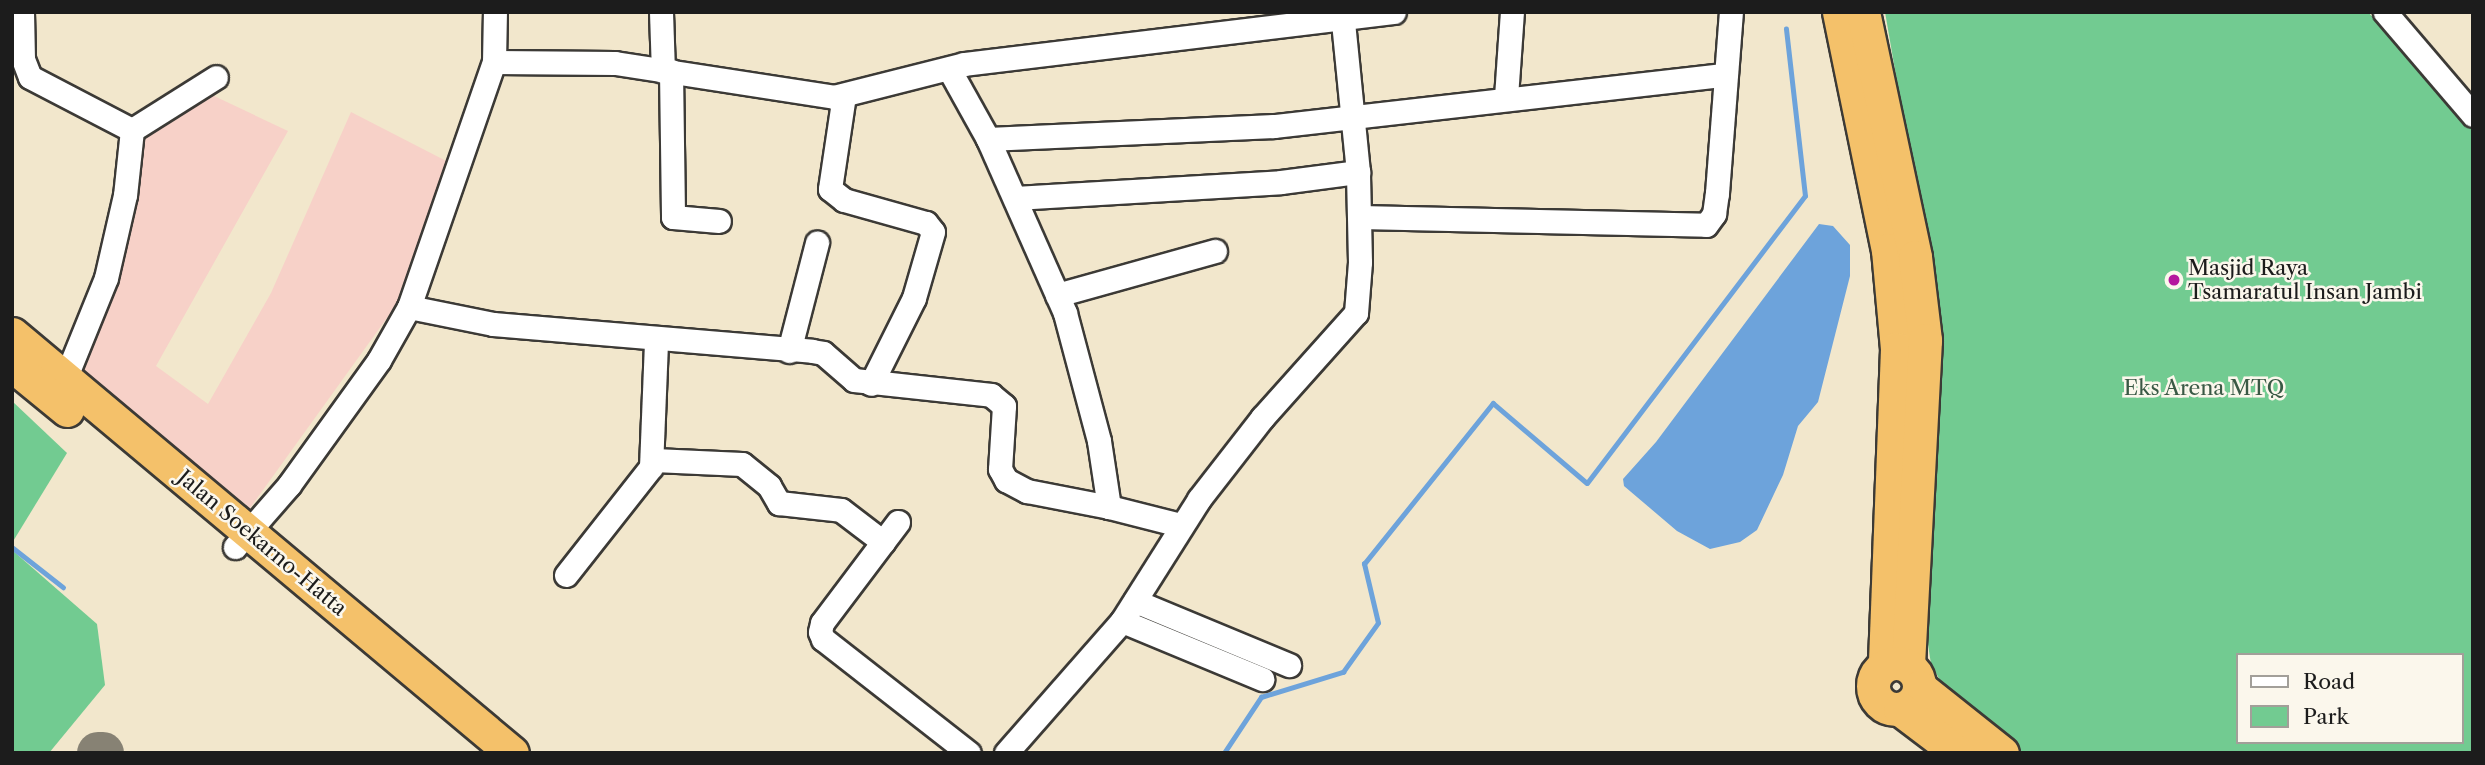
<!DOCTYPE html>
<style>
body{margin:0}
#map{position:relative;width:2485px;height:765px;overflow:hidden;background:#f2e7cc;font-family:"Libre Caslon Text",serif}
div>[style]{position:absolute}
.built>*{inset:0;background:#f7d1c8}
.green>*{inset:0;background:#72cb91}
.water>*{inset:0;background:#6da3db}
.stream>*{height:4.5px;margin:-2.25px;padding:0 2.25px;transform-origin:2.25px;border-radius:2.25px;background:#6da3db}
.taxiway>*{height:42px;margin:-21px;padding:0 21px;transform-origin:21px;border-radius:21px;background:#878274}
.roads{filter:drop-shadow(2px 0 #3c3a36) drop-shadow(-2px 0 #3c3a36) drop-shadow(0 2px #3c3a36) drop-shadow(0 -2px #3c3a36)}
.minor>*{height:23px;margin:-11.5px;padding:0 11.5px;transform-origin:11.5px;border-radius:11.5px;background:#fff}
.highway>*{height:33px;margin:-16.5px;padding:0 16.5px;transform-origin:16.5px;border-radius:16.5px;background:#f4c16a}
.highway>.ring{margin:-16.5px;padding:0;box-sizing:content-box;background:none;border:33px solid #f4c16a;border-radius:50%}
.dots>*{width:19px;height:19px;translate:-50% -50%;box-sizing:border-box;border:4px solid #fbf7ec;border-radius:50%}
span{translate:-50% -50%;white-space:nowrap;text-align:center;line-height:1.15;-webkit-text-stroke:5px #fbf7ec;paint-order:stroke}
.poi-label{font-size:21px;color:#1c1c1c}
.left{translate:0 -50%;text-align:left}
.park-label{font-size:21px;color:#3a5945}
.street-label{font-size:21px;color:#1c1c1c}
.frame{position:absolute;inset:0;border:14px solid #1c1c1c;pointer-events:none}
.legend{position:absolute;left:2236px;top:653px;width:228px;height:91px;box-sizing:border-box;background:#fbf7ec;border:2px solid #a29f99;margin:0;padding:9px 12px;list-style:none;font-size:21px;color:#1c1c1c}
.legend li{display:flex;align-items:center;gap:14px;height:35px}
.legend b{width:35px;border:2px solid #a29f99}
</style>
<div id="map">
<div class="built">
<div style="clip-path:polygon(193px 86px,288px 131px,156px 366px,208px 404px,271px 293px,351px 112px,456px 166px,397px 304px,250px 508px,83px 371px,143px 137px)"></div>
</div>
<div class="green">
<div style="clip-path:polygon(evenodd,1885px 12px,2368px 12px,2473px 128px,2473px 753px,2020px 753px,1942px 684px,1931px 664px,1925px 625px,1938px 319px,1885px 12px,2238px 655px,2462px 655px,2462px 742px,2238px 742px,2238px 655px)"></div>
<div style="clip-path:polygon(12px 401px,67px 453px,12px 543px)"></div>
<div style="clip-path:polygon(12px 550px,97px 624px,105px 685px,49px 753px,12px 753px)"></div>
</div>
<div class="water">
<div style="clip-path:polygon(1819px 224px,1833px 226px,1850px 245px,1850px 276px,1818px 402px,1798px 426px,1783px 475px,1757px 530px,1740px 542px,1710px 549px,1677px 531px,1624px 486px,1623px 479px,1656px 442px)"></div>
</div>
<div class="stream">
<div style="left:12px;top:547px;width:65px;rotate:38.1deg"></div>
<div style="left:1224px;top:753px;width:67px;rotate:-56.5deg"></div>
<div style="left:1261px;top:697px;width:86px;rotate:-17deg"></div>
<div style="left:1343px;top:672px;width:60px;rotate:-54.5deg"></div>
<div style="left:1378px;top:623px;width:61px;rotate:-103.3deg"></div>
<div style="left:1364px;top:564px;width:206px;rotate:-51.3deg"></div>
<div style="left:1493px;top:403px;width:123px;rotate:40.4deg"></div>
<div style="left:1587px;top:483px;width:360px;rotate:-52.8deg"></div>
<div style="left:1805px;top:196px;width:168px;rotate:-96.5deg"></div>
</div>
<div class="taxiway">
<div style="left:98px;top:753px;width:5px"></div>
</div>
<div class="roads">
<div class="minor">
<div style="left:22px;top:12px;width:47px;rotate:88.8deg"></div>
<div style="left:23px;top:59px;width:19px;rotate:69deg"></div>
<div style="left:30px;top:77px;width:115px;rotate:27.5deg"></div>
<div style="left:132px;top:130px;width:65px;rotate:96.1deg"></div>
<div style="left:125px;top:195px;width:85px;rotate:102.9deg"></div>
<div style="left:106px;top:278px;width:109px;rotate:112.1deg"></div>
<div style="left:661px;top:12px;width:59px;rotate:88.1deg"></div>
<div style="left:2385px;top:12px;width:135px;rotate:49.5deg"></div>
<div style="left:494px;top:62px;width:121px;rotate:0.5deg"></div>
<div style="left:615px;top:63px;width:222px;rotate:8.8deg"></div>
<div style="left:834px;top:97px;width:134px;rotate:-14.2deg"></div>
<div style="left:964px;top:64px;width:433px;rotate:-6.9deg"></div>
<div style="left:949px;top:69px;width:80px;rotate:60.9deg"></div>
<div style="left:988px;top:139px;width:190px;rotate:66.1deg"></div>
<div style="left:1065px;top:313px;width:132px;rotate:75.1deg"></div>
<div style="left:1099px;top:441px;width:67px;rotate:81.4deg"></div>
<div style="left:1109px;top:507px;width:73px;rotate:14.2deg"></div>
<div style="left:671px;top:71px;width:146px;rotate:89.2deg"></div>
<div style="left:673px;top:217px;width:46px;rotate:5deg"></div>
<div style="left:844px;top:95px;width:95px;rotate:98.5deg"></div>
<div style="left:830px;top:189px;width:18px;rotate:38deg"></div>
<div style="left:844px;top:200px;width:85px;rotate:15.7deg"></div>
<div style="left:926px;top:223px;width:11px;rotate:52deg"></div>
<div style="left:933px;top:232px;width:69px;rotate:106.1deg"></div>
<div style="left:914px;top:298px;width:96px;rotate:116.6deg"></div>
<div style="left:1506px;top:97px;width:85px;rotate:-86deg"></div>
<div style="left:132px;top:130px;width:99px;rotate:-32.2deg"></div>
<div style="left:988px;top:139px;width:286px;rotate:-2.6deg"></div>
<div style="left:1274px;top:126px;width:454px;rotate:-6.5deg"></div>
<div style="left:1015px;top:198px;width:266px;rotate:-3.4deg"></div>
<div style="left:1281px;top:182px;width:78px;rotate:-7.4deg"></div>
<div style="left:1360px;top:217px;width:346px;rotate:1.3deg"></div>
<div style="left:1706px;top:225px;width:14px;rotate:-54deg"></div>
<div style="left:1714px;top:214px;width:21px;rotate:-82deg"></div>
<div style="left:1717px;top:193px;width:182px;rotate:-85.6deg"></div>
<div style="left:1057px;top:295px;width:164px;rotate:-15.6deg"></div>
<div style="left:409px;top:307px;width:86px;rotate:11.4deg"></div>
<div style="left:493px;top:324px;width:320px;rotate:4.8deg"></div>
<div style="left:812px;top:351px;width:11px;rotate:10deg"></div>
<div style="left:823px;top:353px;width:41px;rotate:41.1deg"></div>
<div style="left:854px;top:380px;width:138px;rotate:6.2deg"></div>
<div style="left:991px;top:395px;width:17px;rotate:40deg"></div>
<div style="left:1004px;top:406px;width:63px;rotate:93.6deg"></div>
<div style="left:1000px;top:469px;width:13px;rotate:61deg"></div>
<div style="left:1006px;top:480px;width:24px;rotate:28deg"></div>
<div style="left:1027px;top:491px;width:84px;rotate:11deg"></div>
<div style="left:789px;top:351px;width:112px;rotate:-75.5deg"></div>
<div style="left:654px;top:460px;width:88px;rotate:2.6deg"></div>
<div style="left:742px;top:464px;width:35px;rotate:39deg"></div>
<div style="left:769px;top:486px;width:20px;rotate:60deg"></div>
<div style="left:779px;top:503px;width:62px;rotate:6.4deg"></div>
<div style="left:841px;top:510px;width:53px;rotate:37.3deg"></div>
<div style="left:898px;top:522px;width:126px;rotate:127deg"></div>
<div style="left:822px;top:623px;width:9px;rotate:103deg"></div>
<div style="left:820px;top:632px;width:8px;rotate:67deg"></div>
<div style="left:823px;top:639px;width:185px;rotate:38deg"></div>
<div style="left:235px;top:547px;width:82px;rotate:-48.9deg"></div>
<div style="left:289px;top:485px;width:154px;rotate:-54.2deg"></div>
<div style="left:379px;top:360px;width:61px;rotate:-60.5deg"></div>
<div style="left:409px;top:307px;width:259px;rotate:-70.9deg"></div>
<div style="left:494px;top:62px;width:50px;rotate:-88.9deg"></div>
<div style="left:566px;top:575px;width:137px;rotate:-51.8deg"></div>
<div style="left:651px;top:467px;width:126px;rotate:-87.7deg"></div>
<div style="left:1135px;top:601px;width:167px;rotate:22.6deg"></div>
<div style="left:1122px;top:621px;width:152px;rotate:22.5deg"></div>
<div style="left:1006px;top:753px;width:176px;rotate:-48.7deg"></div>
<div style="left:1122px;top:621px;width:144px;rotate:-57.7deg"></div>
<div style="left:1199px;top:499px;width:103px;rotate:-52.1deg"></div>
<div style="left:1262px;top:418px;width:141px;rotate:-48.2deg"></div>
<div style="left:1356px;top:313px;width:51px;rotate:-85.5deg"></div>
<div style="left:1360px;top:262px;width:90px;rotate:-91.3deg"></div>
<div style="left:1358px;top:172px;width:161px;rotate:-95.7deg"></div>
</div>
<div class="highway">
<div style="left:1839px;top:12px;width:243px;rotate:78.4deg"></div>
<div style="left:1888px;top:250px;width:99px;rotate:84.8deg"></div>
<div style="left:1897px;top:349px;width:316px;rotate:92.2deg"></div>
<div style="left:1863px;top:12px;width:250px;rotate:78deg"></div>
<div style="left:1915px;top:257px;width:84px;rotate:83.1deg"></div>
<div style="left:1925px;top:340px;width:326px;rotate:93deg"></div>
<div style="left:12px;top:334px;width:652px;rotate:39.96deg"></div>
<div style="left:12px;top:365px;width:71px;rotate:39.3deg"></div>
<div class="ring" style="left:1873px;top:663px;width:13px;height:13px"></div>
<div style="left:1919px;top:687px;width:106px;rotate:38.5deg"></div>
<div style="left:1900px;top:709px;width:73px;rotate:37.2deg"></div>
</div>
</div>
<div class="dots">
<div style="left:2174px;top:280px;background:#b5179e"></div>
</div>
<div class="poi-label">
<span class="left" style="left:2188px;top:280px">Masjid Raya<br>Tsamaratul Insan Jambi</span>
</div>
<div class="park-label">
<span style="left:2204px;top:388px">Eks Arena MTQ</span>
</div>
<div class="street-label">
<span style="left:262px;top:543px;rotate:40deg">Jalan Soekarno-Hatta</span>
</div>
<div class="frame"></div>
<ul class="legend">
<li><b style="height:9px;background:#fff"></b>Road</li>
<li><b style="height:19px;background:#72cb91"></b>Park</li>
</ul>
</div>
